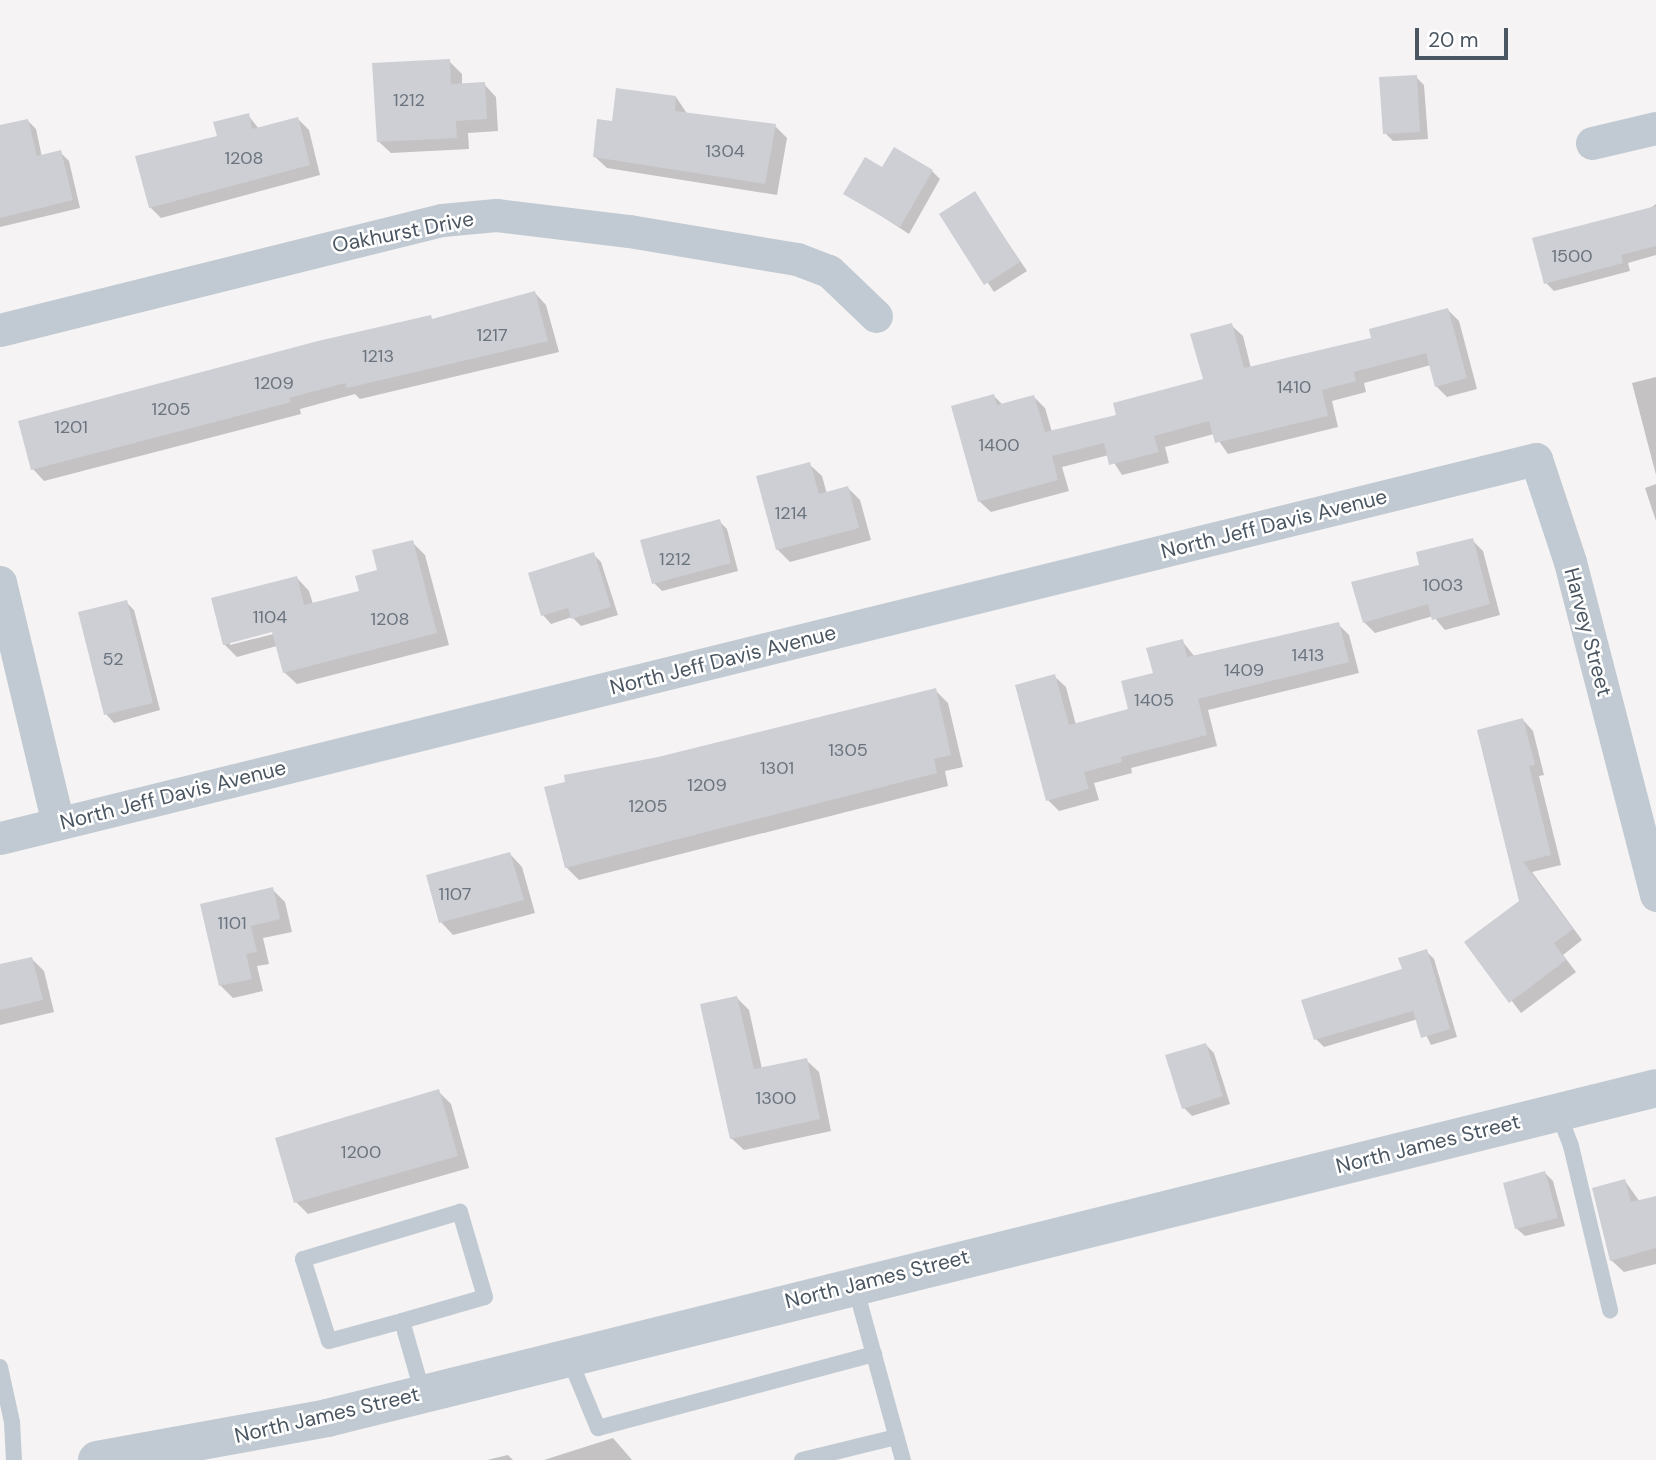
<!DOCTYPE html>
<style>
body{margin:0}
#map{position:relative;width:1656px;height:1460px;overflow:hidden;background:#f5f3f3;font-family:"DM Sans",sans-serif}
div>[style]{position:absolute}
.shadow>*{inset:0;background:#0003}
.building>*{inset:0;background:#cdcfd5}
.service>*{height:16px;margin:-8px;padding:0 8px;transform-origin:8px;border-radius:8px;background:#c1cad2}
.minor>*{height:33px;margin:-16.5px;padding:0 16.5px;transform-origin:16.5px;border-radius:16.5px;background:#c1cad2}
.tertiary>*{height:38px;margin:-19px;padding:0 19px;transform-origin:19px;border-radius:19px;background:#c1cad2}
span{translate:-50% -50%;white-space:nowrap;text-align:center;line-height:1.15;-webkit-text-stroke:5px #fff;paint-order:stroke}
.number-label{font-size:18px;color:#6b747e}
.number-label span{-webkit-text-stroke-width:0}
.street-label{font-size:21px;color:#4a5661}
.scale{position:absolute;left:1415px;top:28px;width:93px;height:32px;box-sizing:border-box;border:4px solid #4a5661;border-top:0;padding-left:9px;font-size:21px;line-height:24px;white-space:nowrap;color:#4a5661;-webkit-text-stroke:5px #fff;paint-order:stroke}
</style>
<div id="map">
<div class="shadow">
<div style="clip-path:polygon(449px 61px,462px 74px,462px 86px,484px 84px,496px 97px,498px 131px,468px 133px,469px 149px,391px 153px,378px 141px)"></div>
<div style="clip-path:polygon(1416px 77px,1424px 85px,1428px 139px,1393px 141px,1385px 133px)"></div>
<div style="clip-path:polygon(676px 97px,688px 115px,775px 126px,787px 138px,777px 195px,607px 168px,594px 156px,613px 123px)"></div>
<div style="clip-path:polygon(248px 115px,259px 129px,298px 119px,309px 130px,320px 175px,161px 218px,150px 207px,219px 137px)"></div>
<div style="clip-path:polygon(28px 121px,36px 129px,42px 157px,60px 152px,69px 161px,80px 208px,0 227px,0 127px)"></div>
<div style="clip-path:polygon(882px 169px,932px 171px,940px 179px,909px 234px,846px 193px)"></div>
<div style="clip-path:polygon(975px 194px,1027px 271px,994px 292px,942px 215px)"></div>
<div style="clip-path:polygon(1656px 204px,1656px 255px,1628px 263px,1630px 271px,1554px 291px,1546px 283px)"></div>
<div style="clip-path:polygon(535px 293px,546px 305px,559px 352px,360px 399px,355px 394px,300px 409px,301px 414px,44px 481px,33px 469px,430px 317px,433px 320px)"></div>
<div style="clip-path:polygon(1448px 310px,1459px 321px,1477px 389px,1447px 397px,1436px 386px,1431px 365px,1364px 383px,1366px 392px,1332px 401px,1338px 427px,1228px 454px,1214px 434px,1165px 447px,1169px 463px,1122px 475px,1109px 455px,1062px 467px,1069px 491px,991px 512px,979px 501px,994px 396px,1003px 405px,1034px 397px,1045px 408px,1052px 432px,1118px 416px,1205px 381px,1231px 325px,1243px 336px,1251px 368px,1373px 339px)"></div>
<div style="clip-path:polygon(1656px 377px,1656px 475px,1632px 383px)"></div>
<div style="clip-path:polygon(809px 464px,822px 476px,827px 494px,848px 488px,860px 500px,871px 540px,790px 562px,777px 549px)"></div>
<div style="clip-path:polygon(1656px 484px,1656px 521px,1645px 488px)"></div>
<div style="clip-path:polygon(719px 521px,727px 529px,738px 571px,662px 591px,654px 583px)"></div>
<div style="clip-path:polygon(1472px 540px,1483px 551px,1500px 615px,1445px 630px,1433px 616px,1375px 633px,1364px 622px,1421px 566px)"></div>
<div style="clip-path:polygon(evenodd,412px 542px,425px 555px,449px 645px,297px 684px,284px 672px,277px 646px,237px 657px,224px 644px,297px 578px,309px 591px,313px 604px,361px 592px,412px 542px,280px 628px,281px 632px,230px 645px,230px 641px,280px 628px)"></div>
<div style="clip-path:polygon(593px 554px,601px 562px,618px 615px,581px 626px,572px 617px,551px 624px,543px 615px)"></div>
<div style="clip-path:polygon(126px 602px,134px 610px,160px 710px,114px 723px,106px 714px)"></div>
<div style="clip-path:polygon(1338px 624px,1349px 635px,1359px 673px,1208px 710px,1217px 746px,1131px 768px,1132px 773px,1094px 783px,1099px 800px,1059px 811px,1048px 800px,1054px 676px,1066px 687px,1076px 725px,1131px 710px,1182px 641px,1195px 657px)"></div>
<div style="clip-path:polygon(935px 690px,948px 703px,963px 767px,945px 771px,948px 786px,579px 880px,566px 867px)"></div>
<div style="clip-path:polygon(1523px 720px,1533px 731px,1544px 775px,1539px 776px,1561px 865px,1532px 872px,1582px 940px,1563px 955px,1576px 972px,1521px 1013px,1467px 942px,1521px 902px)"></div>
<div style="clip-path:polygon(510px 854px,522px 867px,535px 913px,453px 935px,441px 922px)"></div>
<div style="clip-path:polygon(272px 889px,285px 902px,292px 932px,263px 938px,269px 964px,257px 966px,263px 991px,233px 998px,221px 986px,202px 905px)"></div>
<div style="clip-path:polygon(1426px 951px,1434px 959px,1457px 1037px,1431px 1045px,1418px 1019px,1324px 1047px,1316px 1039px)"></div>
<div style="clip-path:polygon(32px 959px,44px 971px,54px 1012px,0 1025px,0 965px)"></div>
<div style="clip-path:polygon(737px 998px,749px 1010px,762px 1069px,806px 1060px,819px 1072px,831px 1131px,744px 1150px,731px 1138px)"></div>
<div style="clip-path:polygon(1206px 1045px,1214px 1053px,1230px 1104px,1192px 1116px,1184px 1108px)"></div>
<div style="clip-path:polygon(438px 1091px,451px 1104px,469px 1168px,308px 1214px,296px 1202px)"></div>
<div style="clip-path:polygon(1545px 1173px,1553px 1181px,1565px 1226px,1525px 1236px,1516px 1228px)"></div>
<div style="clip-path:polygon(1625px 1181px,1640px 1202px,1656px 1198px,1656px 1264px,1624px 1272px,1611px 1260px)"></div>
<div style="clip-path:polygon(613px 1438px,632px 1460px,544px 1460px)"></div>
<div style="clip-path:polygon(508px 1455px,513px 1460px,487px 1460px)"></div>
</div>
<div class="building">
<div style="clip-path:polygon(450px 59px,451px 84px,485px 82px,487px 119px,456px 121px,457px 138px,377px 142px,372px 63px)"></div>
<div style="clip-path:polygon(1417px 75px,1420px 132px,1383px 134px,1379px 77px)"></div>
<div style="clip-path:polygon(616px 88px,676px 96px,675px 111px,776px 124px,765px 184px,593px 157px,597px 119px,612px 121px)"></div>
<div style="clip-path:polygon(249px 113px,252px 129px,298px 117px,310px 165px,149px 208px,135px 156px,217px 136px,213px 122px)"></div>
<div style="clip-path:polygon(28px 119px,37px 156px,61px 150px,73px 200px,0 218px,0 125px)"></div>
<div style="clip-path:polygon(894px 147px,933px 170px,900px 227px,843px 194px,865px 157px,882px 167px)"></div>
<div style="clip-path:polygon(975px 191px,1020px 262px,984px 285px,939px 214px)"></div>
<div style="clip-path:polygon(1656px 206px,1656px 246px,1621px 255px,1623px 263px,1544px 284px,1532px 238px)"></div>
<div style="clip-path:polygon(535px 291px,548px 341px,347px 388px,345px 383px,289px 398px,291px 402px,31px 470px,18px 421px,318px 341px,431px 315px,432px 319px)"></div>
<div style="clip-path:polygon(1448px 308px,1467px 378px,1435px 387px,1426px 353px,1354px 372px,1356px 381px,1322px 390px,1328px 416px,1215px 443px,1209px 421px,1154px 436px,1159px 452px,1109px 465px,1104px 443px,1052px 456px,1058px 480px,978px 502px,951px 406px,994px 394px,997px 405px,1034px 395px,1045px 432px,1116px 415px,1113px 403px,1203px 379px,1190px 334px,1232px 323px,1244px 368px,1371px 338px,1369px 329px)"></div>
<div style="clip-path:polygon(810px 462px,819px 494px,848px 486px,859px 528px,776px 550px,756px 476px)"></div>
<div style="clip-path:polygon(720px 519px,731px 563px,652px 584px,640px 540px)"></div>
<div style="clip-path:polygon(1473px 538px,1490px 604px,1432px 620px,1428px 604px,1363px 623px,1351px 582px,1419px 565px,1416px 552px)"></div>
<div style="clip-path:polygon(413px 540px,437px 633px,283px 673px,272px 632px,223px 645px,211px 598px,297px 576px,304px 605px,359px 591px,355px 576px,377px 570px,372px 550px)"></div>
<div style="clip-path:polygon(594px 552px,611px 607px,571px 619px,568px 608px,541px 616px,528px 573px)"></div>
<div style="clip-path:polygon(127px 600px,153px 703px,104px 715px,78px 612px)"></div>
<div style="clip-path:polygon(1339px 622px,1349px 662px,1198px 699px,1207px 735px,1121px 757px,1122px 762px,1084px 772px,1089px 789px,1046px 801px,1015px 685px,1055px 674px,1069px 725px,1128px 709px,1121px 681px,1153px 673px,1146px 648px,1183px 639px,1187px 657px)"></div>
<div style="clip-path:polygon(936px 688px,951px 755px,934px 759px,937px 773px,565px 868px,544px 787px,565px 782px,564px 775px,658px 757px)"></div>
<div style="clip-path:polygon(1523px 718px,1535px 765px,1529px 766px,1551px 855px,1523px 862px,1573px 929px,1554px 943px,1566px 960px,1509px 1003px,1464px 942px,1519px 901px,1477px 730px)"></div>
<div style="clip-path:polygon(510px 852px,524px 900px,439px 923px,426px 875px)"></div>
<div style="clip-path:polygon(273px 887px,280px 919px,251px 926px,257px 952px,246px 954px,252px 979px,219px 986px,200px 904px)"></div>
<div style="clip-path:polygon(1427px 949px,1450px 1029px,1421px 1038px,1413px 1011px,1314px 1040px,1301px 1000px,1402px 969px,1398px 958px)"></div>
<div style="clip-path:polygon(32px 957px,43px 1000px,0 1010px,0 964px)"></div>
<div style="clip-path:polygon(737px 996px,754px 1069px,807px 1058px,820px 1119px,730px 1139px,700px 1004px)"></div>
<div style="clip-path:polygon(1206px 1043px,1223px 1096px,1182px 1109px,1165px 1055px)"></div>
<div style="clip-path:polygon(439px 1089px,458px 1156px,294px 1203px,275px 1138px)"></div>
<div style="clip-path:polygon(1545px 1171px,1558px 1218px,1515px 1229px,1503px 1183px)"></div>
<div style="clip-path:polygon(1625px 1179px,1631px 1202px,1656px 1196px,1656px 1248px,1610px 1261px,1592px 1188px)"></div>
</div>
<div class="service">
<div style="left:1558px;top:1112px;width:36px;rotate:69deg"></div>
<div style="left:1571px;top:1146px;width:169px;rotate:76.6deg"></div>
<div style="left:855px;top:1286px;width:180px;rotate:74.6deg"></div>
<div style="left:402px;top:1321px;width:86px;rotate:-16.1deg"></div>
<div style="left:485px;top:1297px;width:89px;rotate:-106.4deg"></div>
<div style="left:460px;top:1212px;width:164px;rotate:163.3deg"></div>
<div style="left:303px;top:1259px;width:86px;rotate:72.4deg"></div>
<div style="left:329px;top:1341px;width:76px;rotate:-15.3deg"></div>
<div style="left:402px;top:1321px;width:76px;rotate:74deg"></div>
<div style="left:569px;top:1358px;width:76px;rotate:67.5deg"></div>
<div style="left:598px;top:1428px;width:286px;rotate:-15deg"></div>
<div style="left:0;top:1367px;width:56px;rotate:77.7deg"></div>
<div style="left:12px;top:1422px;width:38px;rotate:87deg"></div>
<div style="left:802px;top:1460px;width:97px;rotate:-13.7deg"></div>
</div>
<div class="minor">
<div style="left:1592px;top:143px;width:66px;rotate:-13.2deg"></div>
<div style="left:0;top:330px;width:455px;rotate:-14deg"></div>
<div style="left:442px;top:220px;width:54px;rotate:-5.3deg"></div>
<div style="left:496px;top:215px;width:134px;rotate:6.9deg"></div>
<div style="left:629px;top:231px;width:170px;rotate:9.5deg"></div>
<div style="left:797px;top:259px;width:34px;rotate:21deg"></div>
<div style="left:829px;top:271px;width:65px;rotate:43.8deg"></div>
<div style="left:0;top:582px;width:248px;rotate:76.5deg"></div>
<div style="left:0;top:838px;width:1582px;rotate:-13.86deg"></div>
<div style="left:1536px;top:459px;width:108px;rotate:71.7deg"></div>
<div style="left:1570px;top:562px;width:344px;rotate:75.5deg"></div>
</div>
<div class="tertiary">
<div style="left:97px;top:1460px;width:234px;rotate:-10.3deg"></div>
<div style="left:327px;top:1418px;width:1369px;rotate:-13.94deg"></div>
</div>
<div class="number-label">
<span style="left:409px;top:100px">1212</span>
<span style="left:725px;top:151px">1304</span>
<span style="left:244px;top:158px">1208</span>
<span style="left:1572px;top:256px">1500</span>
<span style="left:492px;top:335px">1217</span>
<span style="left:378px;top:356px">1213</span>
<span style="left:274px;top:383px">1209</span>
<span style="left:1294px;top:387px">1410</span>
<span style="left:171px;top:409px">1205</span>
<span style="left:71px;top:427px">1201</span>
<span style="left:999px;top:445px">1400</span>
<span style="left:791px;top:513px">1214</span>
<span style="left:675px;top:559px">1212</span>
<span style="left:1443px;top:585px">1003</span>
<span style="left:270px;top:617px">1104</span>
<span style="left:390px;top:619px">1208</span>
<span style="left:1308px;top:655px">1413</span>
<span style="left:113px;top:659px">52</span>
<span style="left:1244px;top:670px">1409</span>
<span style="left:1154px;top:700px">1405</span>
<span style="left:848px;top:750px">1305</span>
<span style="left:777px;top:768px">1301</span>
<span style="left:707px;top:785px">1209</span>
<span style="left:648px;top:806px">1205</span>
<span style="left:455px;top:894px">1107</span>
<span style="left:232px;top:923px">1101</span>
<span style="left:776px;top:1098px">1300</span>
<span style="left:361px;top:1152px">1200</span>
</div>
<div class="street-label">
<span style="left:403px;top:232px;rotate:-11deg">Oakhurst Drive</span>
<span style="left:1274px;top:524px;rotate:-14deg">North Jeff Davis Avenue</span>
<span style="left:1588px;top:632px;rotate:75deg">Harvey Street</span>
<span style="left:723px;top:660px;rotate:-14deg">North Jeff Davis Avenue</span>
<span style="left:173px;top:795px;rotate:-14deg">North Jeff Davis Avenue</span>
<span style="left:1428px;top:1144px;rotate:-14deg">North James Street</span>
<span style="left:877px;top:1279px;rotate:-14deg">North James Street</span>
<span style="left:327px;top:1415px;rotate:-13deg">North James Street</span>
</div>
<div class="scale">20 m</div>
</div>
